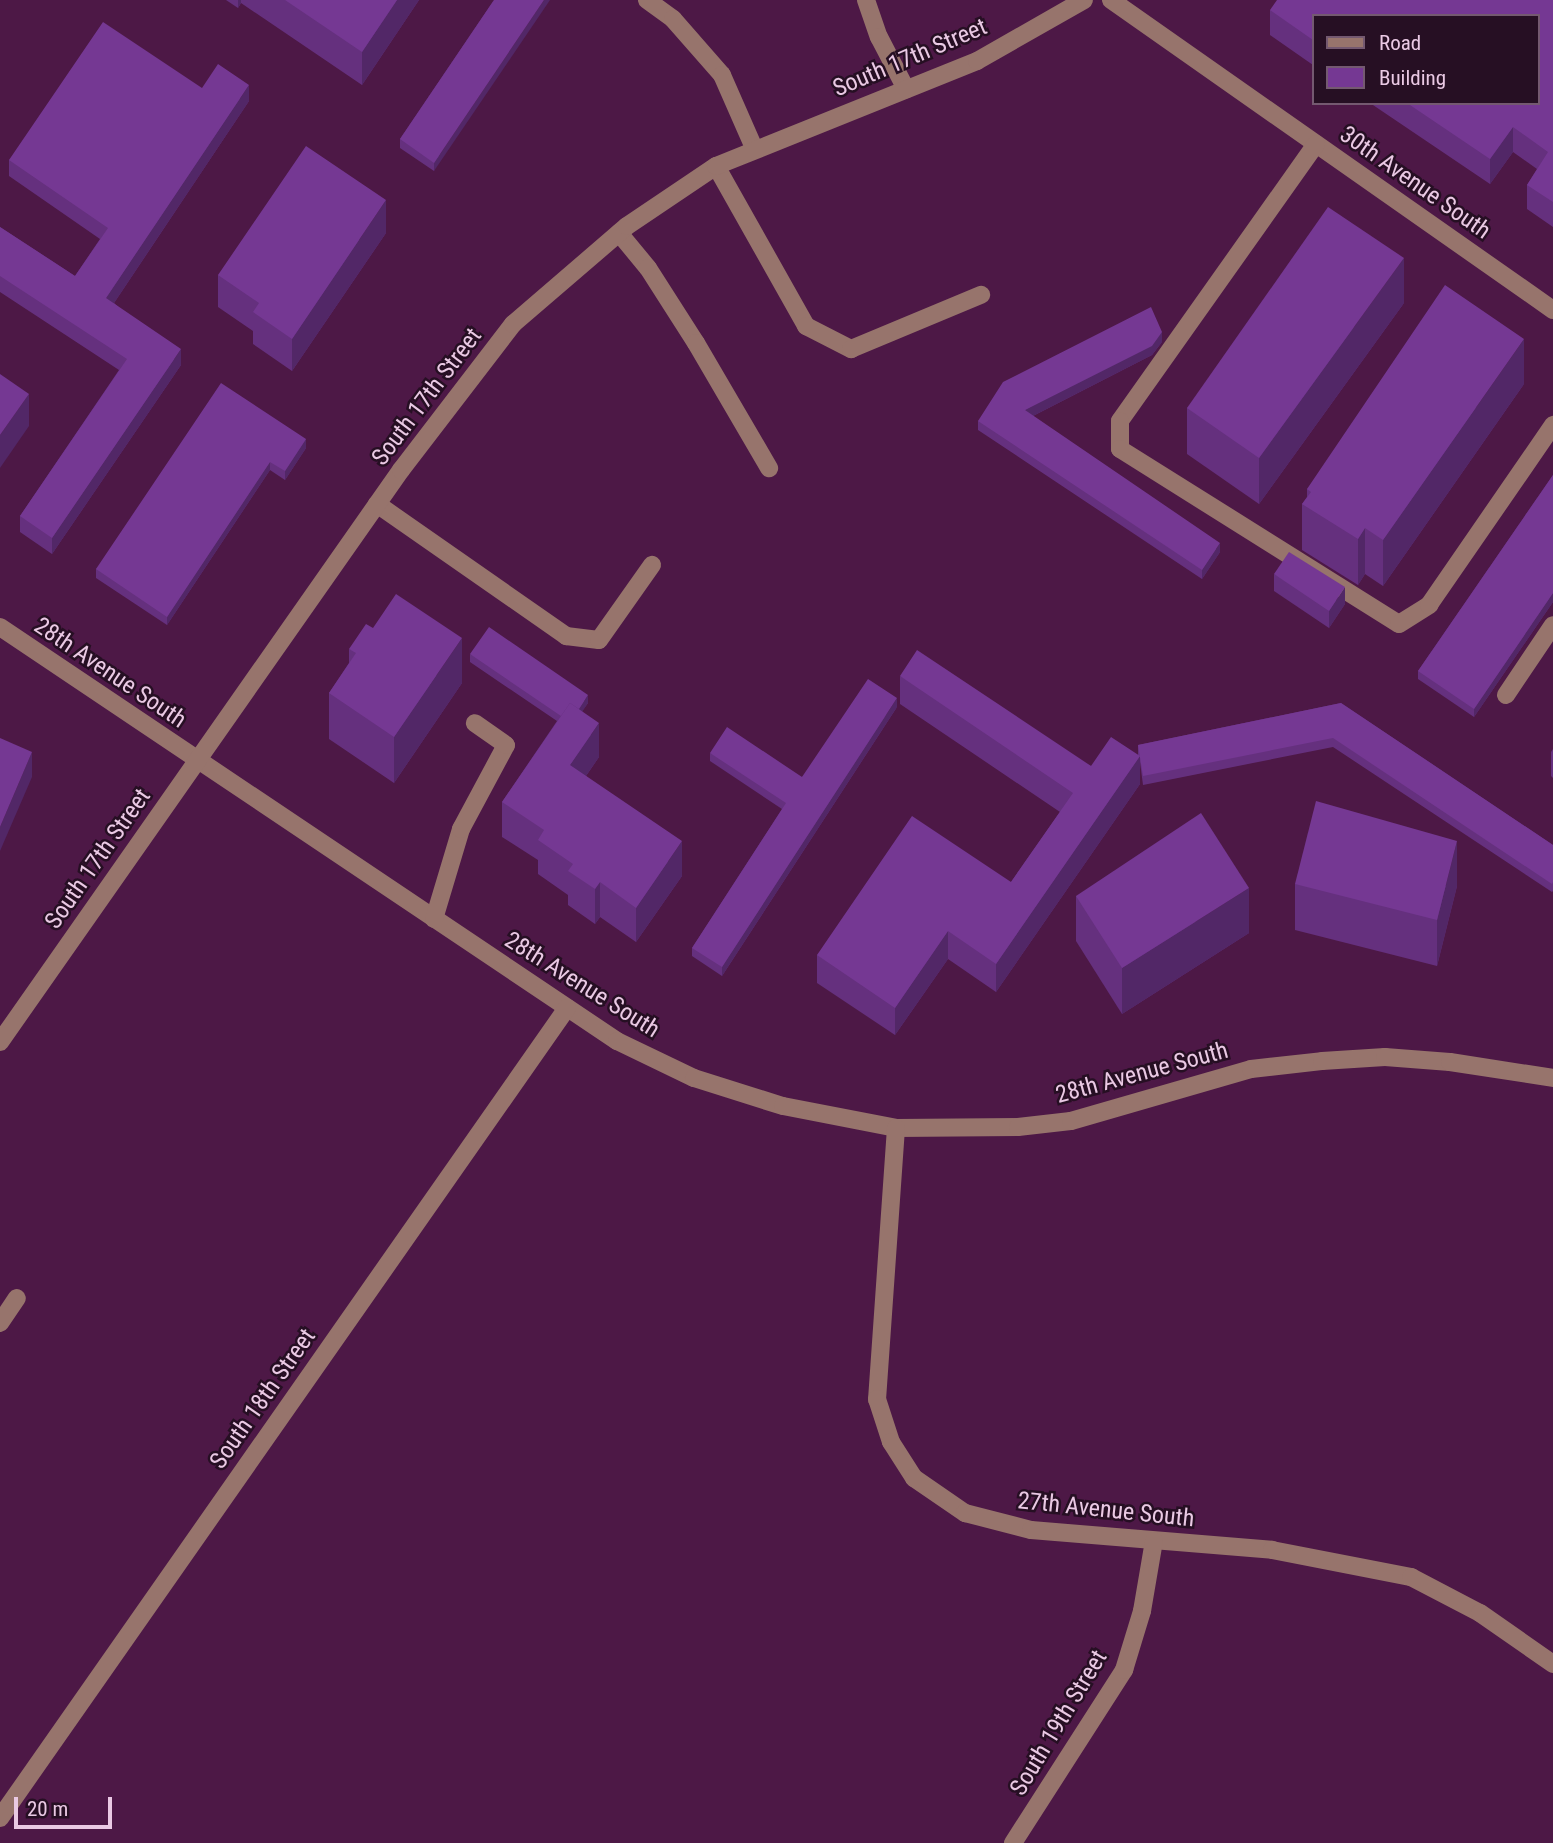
<!DOCTYPE html>
<style>
body{margin:0}
#map{position:relative;width:1553px;height:1843px;overflow:hidden;background:#4d1846;font-family:"Roboto Condensed",sans-serif}
div>[style]{position:absolute}
.minor>*{height:18px;margin:-9px;padding:0 9px;transform-origin:9px;border-radius:9px;background:#97746c}
.wall>*{inset:0;background:#65307e}
.shaded-wall>*{inset:0;background:#522767}
.building>*{inset:0;background:#753893}
span{translate:-50% -50%;white-space:nowrap;text-align:center;line-height:1.15;-webkit-text-stroke:5px #260f23;paint-order:stroke}
.street-label{font-size:24px;color:#eac9e4}
.legend{position:absolute;left:1312px;top:14px;width:228px;height:91px;box-sizing:border-box;background:#260f23;border:2px solid #745970;margin:0;padding:9px 12px;list-style:none;font-size:21px;color:#eac9e4}
.legend li{display:flex;align-items:center;gap:14px;height:35px}
.legend b{width:35px;border:2px solid #745970}
.scale{position:absolute;left:14px;top:1797px;width:98px;height:32px;box-sizing:border-box;border:4px solid #eac9e4;border-top:0;padding-left:9px;font-size:21px;line-height:24px;white-space:nowrap;color:#eac9e4;-webkit-text-stroke:5px #260f23;paint-order:stroke}
</style>
<div id="map">
<div class="minor">
<div style="left:647px;top:0;width:32px;rotate:36deg"></div>
<div style="left:673px;top:19px;width:74px;rotate:48.8deg"></div>
<div style="left:722px;top:75px;width:80px;rotate:66.3deg"></div>
<div style="left:866px;top:0;width:39px;rotate:71deg"></div>
<div style="left:879px;top:37px;width:59px;rotate:62.6deg"></div>
<div style="left:1111px;top:0;width:540px;rotate:35.04deg"></div>
<div style="left:1316px;top:144px;width:339px;rotate:125.3deg"></div>
<div style="left:1120px;top:421px;width:28px;rotate:90deg"></div>
<div style="left:1120px;top:449px;width:329px;rotate:32.1deg"></div>
<div style="left:1399px;top:624px;width:36px;rotate:-32deg"></div>
<div style="left:1429px;top:605px;width:219px;rotate:-55.4deg"></div>
<div style="left:716px;top:166px;width:184px;rotate:60.6deg"></div>
<div style="left:806px;top:326px;width:51px;rotate:27.1deg"></div>
<div style="left:851px;top:349px;width:141px;rotate:-22.6deg"></div>
<div style="left:619px;top:233px;width:45px;rotate:50.4deg"></div>
<div style="left:648px;top:268px;width:89px;rotate:57.4deg"></div>
<div style="left:696px;top:343px;width:145px;rotate:59.7deg"></div>
<div style="left:377px;top:504px;width:231px;rotate:34.9deg"></div>
<div style="left:566px;top:636px;width:33px;rotate:7deg"></div>
<div style="left:599px;top:640px;width:92px;rotate:-54.8deg"></div>
<div style="left:0;top:627px;width:743px;rotate:33.86deg"></div>
<div style="left:617px;top:1041px;width:85px;rotate:25.7deg"></div>
<div style="left:694px;top:1078px;width:93px;rotate:17.5deg"></div>
<div style="left:783px;top:1106px;width:115px;rotate:11deg"></div>
<div style="left:896px;top:1128px;width:122px;rotate:-0.5deg"></div>
<div style="left:1018px;top:1127px;width:53px;rotate:-6.5deg"></div>
<div style="left:1071px;top:1121px;width:187px;rotate:-16.1deg"></div>
<div style="left:1251px;top:1069px;width:71px;rotate:-6.4deg"></div>
<div style="left:1322px;top:1061px;width:63px;rotate:-3.6deg"></div>
<div style="left:1385px;top:1057px;width:65px;rotate:4.4deg"></div>
<div style="left:1450px;top:1062px;width:104px;rotate:8.8deg"></div>
<div style="left:1506px;top:695px;width:84px;rotate:-56.1deg"></div>
<div style="left:434px;top:919px;width:94px;rotate:-73.3deg"></div>
<div style="left:461px;top:829px;width:95px;rotate:-61.8deg"></div>
<div style="left:506px;top:745px;width:38px;rotate:-145deg"></div>
<div style="left:0;top:1042px;width:699px;rotate:-54.97deg"></div>
<div style="left:401px;top:470px;width:184px;rotate:-52.5deg"></div>
<div style="left:513px;top:324px;width:150px;rotate:-40.7deg"></div>
<div style="left:627px;top:226px;width:107px;rotate:-34deg"></div>
<div style="left:716px;top:166px;width:281px;rotate:-21.9deg"></div>
<div style="left:977px;top:61px;width:123px;rotate:-29.7deg"></div>
<div style="left:896px;top:1128px;width:272px;rotate:94deg"></div>
<div style="left:877px;top:1399px;width:45px;rotate:72deg"></div>
<div style="left:891px;top:1442px;width:43px;rotate:57.4deg"></div>
<div style="left:914px;top:1478px;width:62px;rotate:34.5deg"></div>
<div style="left:965px;top:1513px;width:68px;rotate:14.4deg"></div>
<div style="left:1031px;top:1530px;width:242px;rotate:4.7deg"></div>
<div style="left:1272px;top:1550px;width:142px;rotate:11deg"></div>
<div style="left:1411px;top:1577px;width:78px;rotate:27.6deg"></div>
<div style="left:1480px;top:1613px;width:89px;rotate:34.9deg"></div>
<div style="left:0;top:1323px;width:30px;rotate:-56deg"></div>
<div style="left:0;top:1818px;width:989px;rotate:-55.01deg"></div>
<div style="left:1013px;top:1843px;width:206px;rotate:-57.3deg"></div>
<div style="left:1124px;top:1670px;width:62px;rotate:-73deg"></div>
<div style="left:1142px;top:1611px;width:71px;rotate:-80.3deg"></div>
</div>
<div class="wall">
<div style="clip-path:polygon(226px 0,419px 0,362px 85px,241px 3px,238px 8px)"></div>
<div style="clip-path:polygon(494px 0,434px 171px,400px 148px,400px 139px)"></div>
<div style="clip-path:polygon(1553px 0,1553px 227px,1527px 209px,1527px 185px,1537px 169px,1513px 152px,1490px 184px,1370px 103px,1537px 103px,1313px 16px,1313px 65px,1270px 35px,1270px 10px)"></div>
<div style="clip-path:polygon(202px 88px,249px 101px,114px 303px,181px 365px,52px 554px,20px 532px,20px 516px,119px 370px,0 292px,0 227px,75px 276px,100px 239px,9px 176px,9px 160px)"></div>
<div style="clip-path:polygon(386px 233px,292px 371px,253px 344px,253px 331px,218px 307px,218px 275px)"></div>
<div style="clip-path:polygon(1404px 303px,1259px 504px,1187px 454px,1187px 408px)"></div>
<div style="clip-path:polygon(1162px 342px,1152px 355px,1033px 416px,1220px 552px,1202px 579px,978px 430px,978px 421px)"></div>
<div style="clip-path:polygon(1524px 384px,1383px 586px,1365px 574px,1358px 585px,1302px 550px,1302px 504px,1307px 497px,1307px 489px)"></div>
<div style="clip-path:polygon(306px 439px,306px 448px,285px 480px,270px 470px,167px 625px,96px 578px,96px 569px)"></div>
<div style="clip-path:polygon(1553px 475px,1553px 602px,1474px 717px,1418px 679px,1418px 671px)"></div>
<div style="clip-path:polygon(1274px 574px,1345px 604px,1329px 628px,1274px 591px)"></div>
<div style="clip-path:polygon(349px 649px,462px 683px,394px 783px,329px 739px,329px 693px,349px 663px)"></div>
<div style="clip-path:polygon(470px 654px,588px 703px,582px 711px,599px 757px,586px 776px,682px 876px,636px 942px,600px 917px,595px 924px,568px 905px,568px 895px,538px 874px,538px 860px,502px 837px,502px 802px,557px 721px,470px 662px)"></div>
<div style="clip-path:polygon(900px 676px,1091px 766px,1138px 755px,1138px 745px,1341px 703px,1553px 845px,1553px 891px,1552px 892px,1333px 747px,1143px 785px,1140px 762px,1140px 784px,996px 992px,948px 959px,895px 1035px,817px 983px,817px 955px,1011px 882px,1060px 812px,900px 704px)"></div>
<div style="clip-path:polygon(897px 707px,722px 976px,692px 956px,692px 948px,782px 809px,710px 761px,710px 753px,802px 777px)"></div>
<div style="clip-path:polygon(1553px 749px,1553px 778px,1551px 776px,1551px 752px)"></div>
<div style="clip-path:polygon(1295px 884px,1457px 886px,1437px 966px,1295px 930px)"></div>
<div style="clip-path:polygon(1076px 896px,1249px 933px,1122px 1014px,1076px 941px)"></div>
</div>
<div class="shaded-wall">
<div style="clip-path:polygon(238px 0,241px 0,241px 3px,238px 8px)"></div>
<div style="clip-path:polygon(397px 0,419px 0,362px 85px,362px 52px)"></div>
<div style="clip-path:polygon(544px 0,550px 0,434px 171px,434px 163px)"></div>
<div style="clip-path:polygon(249px 85px,249px 101px,106px 315px,106px 298px)"></div>
<div style="clip-path:polygon(1513px 127px,1513px 152px,1490px 184px,1490px 159px)"></div>
<div style="clip-path:polygon(386px 200px,386px 233px,292px 371px,292px 339px)"></div>
<div style="clip-path:polygon(1404px 258px,1404px 303px,1259px 504px,1259px 458px)"></div>
<div style="clip-path:polygon(1162px 332px,1162px 342px,1152px 355px,1025px 420px,1025px 410px)"></div>
<div style="clip-path:polygon(1524px 339px,1524px 384px,1383px 586px,1383px 540px)"></div>
<div style="clip-path:polygon(181px 349px,181px 365px,52px 554px,52px 538px)"></div>
<div style="clip-path:polygon(29px 394px,29px 426px,0 468px,0 435px)"></div>
<div style="clip-path:polygon(306px 439px,306px 448px,285px 480px,285px 471px)"></div>
<div style="clip-path:polygon(270px 462px,270px 470px,167px 625px,167px 617px)"></div>
<div style="clip-path:polygon(1365px 528px,1365px 574px,1358px 585px,1358px 539px)"></div>
<div style="clip-path:polygon(1220px 543px,1220px 552px,1202px 579px,1202px 570px)"></div>
<div style="clip-path:polygon(1345px 587px,1345px 604px,1329px 628px,1329px 611px)"></div>
<div style="clip-path:polygon(1553px 593px,1553px 602px,1474px 717px,1474px 709px)"></div>
<div style="clip-path:polygon(462px 638px,462px 683px,394px 783px,394px 737px)"></div>
<div style="clip-path:polygon(588px 695px,588px 703px,570px 730px,570px 722px)"></div>
<div style="clip-path:polygon(897px 698px,897px 707px,722px 976px,722px 967px)"></div>
<div style="clip-path:polygon(599px 723px,599px 757px,570px 799px,570px 765px)"></div>
<div style="clip-path:polygon(32px 752px,32px 777px,0 851px,0 827px)"></div>
<div style="clip-path:polygon(1140px 756px,1140px 784px,996px 992px,996px 964px)"></div>
<div style="clip-path:polygon(682px 841px,682px 876px,636px 942px,636px 908px)"></div>
<div style="clip-path:polygon(1457px 841px,1457px 886px,1437px 966px,1437px 920px)"></div>
<div style="clip-path:polygon(600px 882px,600px 917px,595px 924px,595px 889px)"></div>
<div style="clip-path:polygon(1249px 888px,1249px 933px,1122px 1014px,1122px 968px)"></div>
<div style="clip-path:polygon(948px 931px,948px 959px,895px 1035px,895px 1008px)"></div>
</div>
<div class="building">
<div style="clip-path:polygon(285px 0,397px 0,362px 52px)"></div>
<div style="clip-path:polygon(494px 0,544px 0,434px 163px,400px 139px)"></div>
<div style="clip-path:polygon(1277px 0,1553px 0,1553px 202px,1527px 185px,1548px 152px,1513px 127px,1490px 159px,1407px 103px,1537px 103px,1537px 16px,1313px 16px,1313px 40px,1270px 10px)"></div>
<div style="clip-path:polygon(103px 22px,202px 88px,218px 64px,249px 85px,106px 298px,181px 349px,52px 538px,20px 516px,127px 359px,0 276px,0 227px,75px 276px,108px 228px,9px 160px)"></div>
<div style="clip-path:polygon(306px 146px,386px 200px,292px 339px,253px 312px,259px 303px,218px 275px)"></div>
<div style="clip-path:polygon(1328px 207px,1404px 258px,1259px 458px,1187px 408px)"></div>
<div style="clip-path:polygon(1445px 285px,1524px 339px,1383px 540px,1365px 528px,1358px 539px,1302px 504px,1311px 492px,1307px 489px)"></div>
<div style="clip-path:polygon(1151px 307px,1162px 332px,1152px 346px,1025px 410px,1220px 543px,1202px 570px,978px 421px,1003px 382px)"></div>
<div style="clip-path:polygon(0 374px,29px 394px,0 435px)"></div>
<div style="clip-path:polygon(221px 383px,306px 439px,285px 471px,270px 462px,167px 617px,96px 569px)"></div>
<div style="clip-path:polygon(1553px 475px,1553px 593px,1474px 709px,1418px 671px)"></div>
<div style="clip-path:polygon(1289px 552px,1345px 587px,1329px 611px,1274px 574px)"></div>
<div style="clip-path:polygon(396px 594px,462px 638px,394px 737px,329px 693px,356px 653px,349px 649px,366px 624px,373px 628px)"></div>
<div style="clip-path:polygon(489px 627px,588px 695px,579px 709px,570px 703px,561px 716px,470px 654px)"></div>
<div style="clip-path:polygon(917px 650px,1091px 766px,1111px 737px,1140px 756px,996px 964px,948px 931px,895px 1008px,817px 955px,912px 816px,1011px 882px,1073px 793px,900px 676px)"></div>
<div style="clip-path:polygon(868px 679px,897px 698px,722px 967px,692px 948px,786px 803px,710px 753px,727px 727px,802px 777px)"></div>
<div style="clip-path:polygon(570px 703px,599px 723px,570px 765px,682px 841px,636px 908px,600px 882px,595px 889px,568px 871px,573px 864px,538px 840px,544px 830px,502px 802px)"></div>
<div style="clip-path:polygon(1341px 703px,1553px 845px,1553px 882px,1552px 884px,1333px 738px,1143px 776px,1138px 745px)"></div>
<div style="clip-path:polygon(0 738px,32px 752px,0 827px)"></div>
<div style="clip-path:polygon(1316px 801px,1457px 841px,1437px 920px,1295px 884px)"></div>
<div style="clip-path:polygon(1201px 813px,1249px 888px,1122px 968px,1076px 896px)"></div>
</div>
<div class="street-label">
<span style="left:910px;top:58px;rotate:-23deg">South 17th Street</span>
<span style="left:1415px;top:183px;rotate:35deg">30th Avenue South</span>
<span style="left:427px;top:397px;rotate:-53deg">South 17th Street</span>
<span style="left:110px;top:673px;rotate:34deg">28th Avenue South</span>
<span style="left:98px;top:859px;rotate:-55deg">South 17th Street</span>
<span style="left:582px;top:985px;rotate:32deg">28th Avenue South</span>
<span style="left:1142px;top:1073px;rotate:-15deg">28th Avenue South</span>
<span style="left:263px;top:1399px;rotate:-55deg">South 18th Street</span>
<span style="left:1106px;top:1510px;rotate:6deg">27th Avenue South</span>
<span style="left:1059px;top:1723px;rotate:-59deg">South 19th Street</span>
</div>
<ul class="legend">
<li><b style="height:9px;background:#97746c"></b>Road</li>
<li><b style="height:19px;background:#753893"></b>Building</li>
</ul>
<div class="scale">20 m</div>
</div>
